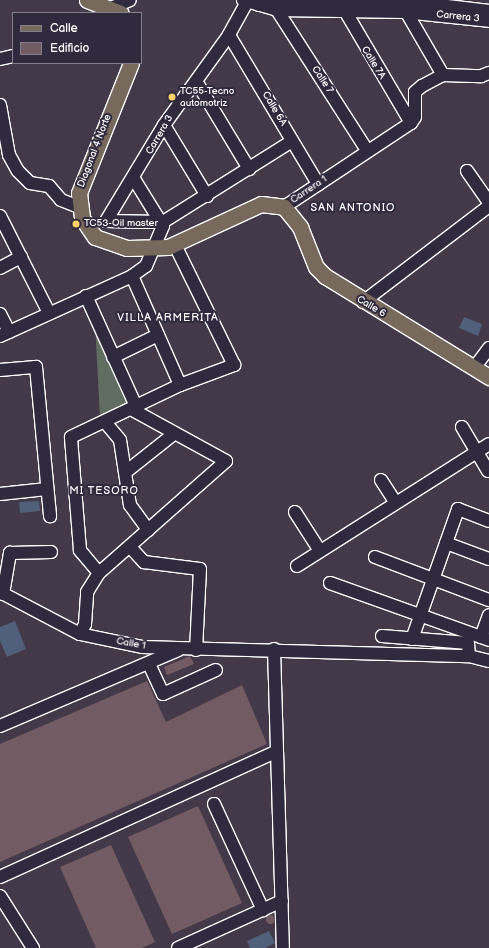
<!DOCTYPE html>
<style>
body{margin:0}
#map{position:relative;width:489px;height:948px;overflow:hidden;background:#433948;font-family:"Balsamiq Sans",sans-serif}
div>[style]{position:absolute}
.green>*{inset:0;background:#626d61}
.water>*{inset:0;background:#505f7a}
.building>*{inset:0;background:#725b62}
.round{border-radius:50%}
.roads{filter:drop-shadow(1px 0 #fff) drop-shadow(-1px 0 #fff) drop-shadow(0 1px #fff) drop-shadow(0 -1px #fff)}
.minor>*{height:12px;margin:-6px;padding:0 6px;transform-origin:6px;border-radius:6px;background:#2f2a3d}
.major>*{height:15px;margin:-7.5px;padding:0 7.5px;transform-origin:7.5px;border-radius:7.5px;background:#77695c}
.dots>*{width:11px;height:11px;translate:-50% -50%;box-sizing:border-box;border:2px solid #2f2a3d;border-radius:50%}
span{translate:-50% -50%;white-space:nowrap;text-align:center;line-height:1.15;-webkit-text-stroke:4px #2f2a3d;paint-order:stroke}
.street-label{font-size:10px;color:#fff}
.poi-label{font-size:10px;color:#fff}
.left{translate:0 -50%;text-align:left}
.neighbourhood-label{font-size:11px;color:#fff;letter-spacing:1px}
.legend{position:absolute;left:12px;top:12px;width:130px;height:52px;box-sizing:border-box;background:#2f2a3d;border:1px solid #827f8b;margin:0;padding:5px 7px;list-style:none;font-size:12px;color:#fff}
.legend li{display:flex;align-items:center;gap:8px;height:20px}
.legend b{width:20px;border:1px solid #827f8b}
</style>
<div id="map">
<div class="green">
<div style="clip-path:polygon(95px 322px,134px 402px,100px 418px)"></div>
</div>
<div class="water">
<div style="clip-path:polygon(464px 317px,482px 324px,478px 336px,459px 328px)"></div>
<div style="clip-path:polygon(39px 501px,40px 511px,20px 513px,19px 502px)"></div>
<div style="clip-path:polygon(15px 621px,26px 649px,7px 657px,0 641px,0 627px)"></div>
<div style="clip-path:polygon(269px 931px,275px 943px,265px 948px,250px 948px,247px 941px)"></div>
</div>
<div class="building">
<div style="clip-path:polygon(190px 656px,194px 664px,167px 675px,164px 667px)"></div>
<div style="clip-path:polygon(147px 681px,166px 722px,242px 685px,267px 744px,0 862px,0 744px)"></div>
<div style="clip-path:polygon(198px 806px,242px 903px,172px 934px,128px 837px)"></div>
<div style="clip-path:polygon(111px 845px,155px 942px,142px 948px,96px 948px,60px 867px)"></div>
<div class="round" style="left:265.5px;top:914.5px;width:9px;height:9px"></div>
</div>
<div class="roads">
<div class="minor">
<div style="left:243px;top:0;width:35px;rotate:16deg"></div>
<div style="left:277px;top:10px;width:127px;rotate:0.9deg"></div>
<div style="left:404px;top:12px;width:85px;rotate:6deg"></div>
<div style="left:247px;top:2px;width:38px;rotate:119deg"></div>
<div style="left:229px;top:35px;width:111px;rotate:125.8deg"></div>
<div style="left:164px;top:125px;width:112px;rotate:121.1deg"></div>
<div style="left:106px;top:221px;width:57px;rotate:1deg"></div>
<div style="left:163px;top:222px;width:152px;rotate:-32.1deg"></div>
<div style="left:341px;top:4px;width:138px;rotate:59.5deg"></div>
<div style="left:259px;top:5px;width:18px;rotate:-16deg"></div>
<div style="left:276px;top:0;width:129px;rotate:0.4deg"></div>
<div style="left:405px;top:1px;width:85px;rotate:6.8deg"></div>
<div style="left:113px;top:7px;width:18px;rotate:-22deg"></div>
<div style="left:404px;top:8px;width:78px;rotate:59.8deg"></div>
<div style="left:277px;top:10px;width:166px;rotate:57.3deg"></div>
<div style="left:229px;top:35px;width:174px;rotate:59.1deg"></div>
<div style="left:0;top:59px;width:13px;rotate:-13deg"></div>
<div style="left:196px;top:81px;width:103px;rotate:58.9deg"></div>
<div style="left:0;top:105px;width:51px;rotate:79.8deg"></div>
<div style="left:9px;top:155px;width:18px;rotate:61deg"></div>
<div style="left:18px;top:171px;width:17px;rotate:45deg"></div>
<div style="left:30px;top:183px;width:19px;rotate:9deg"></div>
<div style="left:49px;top:186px;width:18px;rotate:49deg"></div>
<div style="left:61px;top:200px;width:19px;rotate:21deg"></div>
<div style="left:164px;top:125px;width:83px;rotate:58.8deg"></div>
<div style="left:467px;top:171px;width:39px;rotate:55deg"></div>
<div style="left:284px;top:207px;width:152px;rotate:-33.5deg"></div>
<div style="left:411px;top:123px;width:7px;rotate:-56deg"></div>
<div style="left:415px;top:117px;width:25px;rotate:-90deg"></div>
<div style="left:415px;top:92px;width:9px;rotate:-41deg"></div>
<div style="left:422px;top:86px;width:24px;rotate:-28deg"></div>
<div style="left:443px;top:75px;width:38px;rotate:2deg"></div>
<div style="left:481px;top:76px;width:9px;rotate:-21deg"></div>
<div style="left:0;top:216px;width:109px;rotate:63.2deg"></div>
<div style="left:0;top:268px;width:24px;rotate:-28deg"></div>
<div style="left:132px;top:276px;width:119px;rotate:66.2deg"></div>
<div style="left:86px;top:296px;width:121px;rotate:65.6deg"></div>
<div style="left:363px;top:302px;width:158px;rotate:-37.3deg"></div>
<div style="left:0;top:314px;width:20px;rotate:63deg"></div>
<div style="left:0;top:336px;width:145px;rotate:-24.4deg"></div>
<div style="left:132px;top:276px;width:17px;rotate:-36deg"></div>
<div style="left:146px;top:266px;width:43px;rotate:-67deg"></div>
<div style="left:163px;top:226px;width:55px;rotate:-121.7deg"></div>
<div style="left:113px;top:357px;width:50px;rotate:-26.1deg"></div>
<div style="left:474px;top:368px;width:25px;rotate:-53deg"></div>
<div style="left:0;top:370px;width:36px;rotate:-5deg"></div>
<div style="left:36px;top:367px;width:150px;rotate:84.6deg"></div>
<div style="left:105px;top:422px;width:23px;rotate:50deg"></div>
<div style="left:120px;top:440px;width:66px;rotate:81.3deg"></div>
<div style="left:130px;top:505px;width:31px;rotate:54deg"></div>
<div style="left:462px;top:427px;width:51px;rotate:59.4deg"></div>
<div style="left:127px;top:471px;width:61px;rotate:-38.4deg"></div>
<div style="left:381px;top:480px;width:27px;rotate:57deg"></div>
<div style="left:0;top:494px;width:47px;rotate:-6.1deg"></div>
<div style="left:295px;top:512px;width:46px;rotate:57.3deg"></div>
<div style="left:446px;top:543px;width:46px;rotate:20.4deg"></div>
<div style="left:130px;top:547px;width:21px;rotate:47deg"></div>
<div style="left:144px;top:562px;width:56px;rotate:7.1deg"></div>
<div style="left:200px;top:569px;width:81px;rotate:92.8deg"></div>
<div style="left:375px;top:557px;width:122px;rotate:20.7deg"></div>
<div style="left:297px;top:566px;width:227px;rotate:-32.4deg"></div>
<div style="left:99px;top:573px;width:30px;rotate:-130deg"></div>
<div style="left:80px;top:550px;width:113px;rotate:-94.6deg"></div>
<div style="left:71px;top:437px;width:121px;rotate:-25.5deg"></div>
<div style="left:180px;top:385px;width:58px;rotate:-20.3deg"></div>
<div style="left:234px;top:365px;width:134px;rotate:-116.2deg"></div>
<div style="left:330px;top:583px;width:169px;rotate:19.7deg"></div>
<div style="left:0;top:592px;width:90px;rotate:27.7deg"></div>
<div style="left:80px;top:634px;width:63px;rotate:11.8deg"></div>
<div style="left:142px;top:647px;width:327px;rotate:1.6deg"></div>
<div style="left:469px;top:656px;width:21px;rotate:14deg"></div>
<div style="left:3px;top:594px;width:42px;rotate:-80.3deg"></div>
<div style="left:10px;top:553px;width:41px;rotate:-1.4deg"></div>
<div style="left:80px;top:634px;width:11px;rotate:-63deg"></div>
<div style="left:85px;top:624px;width:32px;rotate:-86deg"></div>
<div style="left:87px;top:592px;width:22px;rotate:-58deg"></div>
<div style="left:99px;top:573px;width:169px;rotate:-41.4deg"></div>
<div style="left:226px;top:461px;width:108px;rotate:-151.3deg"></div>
<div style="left:382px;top:636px;width:86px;rotate:4.7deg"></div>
<div style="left:468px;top:643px;width:13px;rotate:86deg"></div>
<div style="left:481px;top:637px;width:23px;rotate:-70deg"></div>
<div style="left:412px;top:639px;width:138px;rotate:-70.5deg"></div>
<div style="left:458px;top:509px;width:33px;rotate:21deg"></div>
<div style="left:274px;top:649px;width:299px;rotate:88.3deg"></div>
<div style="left:149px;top:664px;width:33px;rotate:65deg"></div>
<div style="left:163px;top:694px;width:58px;rotate:-24.4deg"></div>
<div style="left:0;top:726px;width:194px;rotate:-23.1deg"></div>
<div style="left:214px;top:804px;width:117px;rotate:65.2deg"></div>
<div style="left:0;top:877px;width:303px;rotate:-24.4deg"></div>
<div style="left:0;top:896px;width:62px;rotate:57.6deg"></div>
<div style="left:178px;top:948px;width:114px;rotate:-24.3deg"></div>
</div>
<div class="major">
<div style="left:87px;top:0;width:36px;rotate:21deg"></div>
<div style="left:131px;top:63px;width:140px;rotate:111.8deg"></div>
<div style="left:79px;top:193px;width:25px;rotate:83deg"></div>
<div style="left:82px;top:218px;width:23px;rotate:56deg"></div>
<div style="left:95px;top:237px;width:34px;rotate:19deg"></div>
<div style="left:127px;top:248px;width:41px;rotate:-1.4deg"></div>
<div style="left:168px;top:247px;width:102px;rotate:-24.8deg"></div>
<div style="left:261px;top:204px;width:23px;rotate:7deg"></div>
<div style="left:284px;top:207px;width:26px;rotate:51deg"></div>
<div style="left:300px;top:227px;width:43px;rotate:68.2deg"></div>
<div style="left:316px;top:267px;width:13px;rotate:45deg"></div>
<div style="left:325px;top:276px;width:193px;rotate:31.6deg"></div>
</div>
</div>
<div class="dots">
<div style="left:172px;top:97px;background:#ffd166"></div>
<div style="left:76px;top:224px;background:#ffd166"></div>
</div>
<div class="street-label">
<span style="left:458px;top:17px;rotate:6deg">Carrera 3</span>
<span style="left:373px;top:63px;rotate:58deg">Calle 7A</span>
<span style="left:322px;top:80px;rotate:57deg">Calle 7</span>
<span style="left:274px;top:109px;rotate:59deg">Calle 6A</span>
<span style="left:160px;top:135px;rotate:-60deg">Carrera 3</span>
<span style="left:95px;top:151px;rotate:-69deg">Diagonal 4 Norte</span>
<span style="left:309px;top:190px;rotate:-34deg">Carrera 1</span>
<span style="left:371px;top:307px;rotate:31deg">Calle 6</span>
<span style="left:131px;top:644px;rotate:10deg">Calle 1</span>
</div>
<div class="poi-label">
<span class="left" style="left:180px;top:97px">TC55-Tecno<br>automotriz</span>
<span class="left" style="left:84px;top:224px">TC53-Oil master</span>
</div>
<div class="neighbourhood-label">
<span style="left:353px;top:208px">SAN ANTONIO</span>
<span style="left:168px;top:318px">VILLA ARMERITA</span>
<span style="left:104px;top:491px">MI TESORO</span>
</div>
<ul class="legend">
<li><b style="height:5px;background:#77695c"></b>Calle</li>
<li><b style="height:11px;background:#725b62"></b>Edificio</li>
</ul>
</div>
